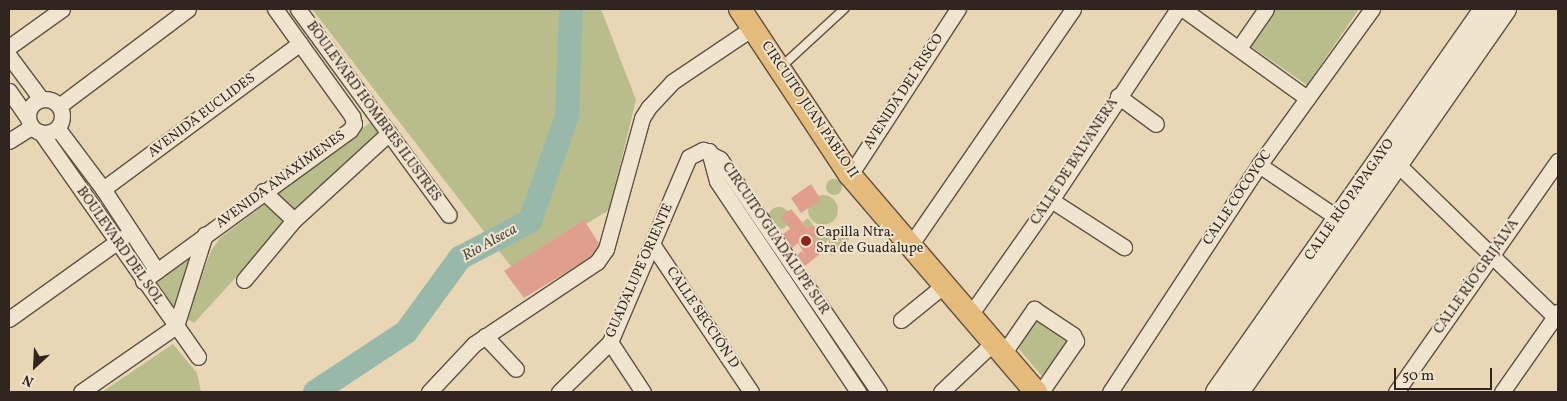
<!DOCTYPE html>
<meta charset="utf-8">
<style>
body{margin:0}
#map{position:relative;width:1567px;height:401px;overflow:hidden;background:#e8d6b5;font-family:Vollkorn,serif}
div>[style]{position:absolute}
.green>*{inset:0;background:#b9bd8b}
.round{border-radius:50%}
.river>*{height:24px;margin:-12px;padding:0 12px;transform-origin:12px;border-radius:12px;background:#98b9aa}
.building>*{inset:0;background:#e09f8d}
.roads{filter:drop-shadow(1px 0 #5e5244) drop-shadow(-1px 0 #5e5244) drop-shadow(0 1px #5e5244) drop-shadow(0 -1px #5e5244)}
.lane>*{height:8px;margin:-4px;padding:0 4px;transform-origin:4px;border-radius:4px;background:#f0e4cf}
.street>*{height:15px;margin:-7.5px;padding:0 7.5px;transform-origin:7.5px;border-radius:7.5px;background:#f0e4cf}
.street>.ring{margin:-7.5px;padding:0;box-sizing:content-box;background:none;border:15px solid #f0e4cf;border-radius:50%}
.secondary>*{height:20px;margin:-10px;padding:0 10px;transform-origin:10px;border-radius:10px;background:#f0e4cf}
.primary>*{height:22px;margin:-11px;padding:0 11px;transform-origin:11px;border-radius:11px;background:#e4bb7a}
.dots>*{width:14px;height:14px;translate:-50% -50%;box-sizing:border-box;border:2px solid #f0e4cf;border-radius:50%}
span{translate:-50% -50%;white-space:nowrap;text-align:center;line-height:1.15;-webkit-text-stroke:4px #f0e4cf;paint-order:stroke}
.street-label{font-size:14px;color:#30261f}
.poi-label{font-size:14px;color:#30261f}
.left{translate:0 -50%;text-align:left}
.water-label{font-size:15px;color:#4a4b42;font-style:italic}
.frame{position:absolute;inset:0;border:10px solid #30261f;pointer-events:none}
.north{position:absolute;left:10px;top:341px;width:50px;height:50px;-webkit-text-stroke:4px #f0e4cf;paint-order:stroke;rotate:205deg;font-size:14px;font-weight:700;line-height:20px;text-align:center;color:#30261f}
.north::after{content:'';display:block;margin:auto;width:18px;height:22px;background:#30261f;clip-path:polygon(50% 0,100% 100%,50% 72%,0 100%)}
.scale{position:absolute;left:1394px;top:368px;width:98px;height:22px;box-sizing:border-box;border:2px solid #30261f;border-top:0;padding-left:6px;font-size:15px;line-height:18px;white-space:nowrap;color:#30261f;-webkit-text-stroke:4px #f0e4cf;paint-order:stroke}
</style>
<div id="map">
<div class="green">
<div style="clip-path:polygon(312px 9px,601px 9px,636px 100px,609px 210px,513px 269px)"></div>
<div style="clip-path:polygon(1269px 9px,1359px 9px,1307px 85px,1246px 43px)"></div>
<div style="clip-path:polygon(372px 121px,380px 132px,293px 212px,278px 194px)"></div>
<div class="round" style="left:826px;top:179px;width:16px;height:16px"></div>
<div class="round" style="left:808px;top:195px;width:30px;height:30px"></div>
<div style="clip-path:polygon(265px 204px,285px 224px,194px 323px,186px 318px,211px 251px,220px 238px)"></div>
<div class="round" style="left:768px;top:207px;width:22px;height:22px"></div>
<div style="clip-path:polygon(808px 218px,822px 238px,827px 231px,844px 231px,849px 237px,847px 247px,831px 255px,823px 251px,803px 222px)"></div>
<div style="clip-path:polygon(193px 250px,173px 310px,153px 282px)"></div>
<div style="clip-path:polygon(1035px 311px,1074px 339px,1046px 381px,1013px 342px)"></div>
<div style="clip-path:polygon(173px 344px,197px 373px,201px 392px,102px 392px)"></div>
</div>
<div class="river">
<div style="left:315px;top:392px;width:109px;rotate:-33.4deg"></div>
<div style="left:406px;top:332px;width:92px;rotate:-53.9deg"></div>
<div style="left:460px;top:258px;width:79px;rotate:-27.9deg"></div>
<div style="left:530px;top:221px;width:111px;rotate:-70.6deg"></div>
<div style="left:567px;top:116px;width:107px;rotate:-87.9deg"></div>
</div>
<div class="building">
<div style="clip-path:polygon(811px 184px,821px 200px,801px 213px,791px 198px)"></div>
<div style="clip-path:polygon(791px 209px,808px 229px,813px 225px,820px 234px,814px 238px,821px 249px,820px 254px,805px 266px,797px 255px,802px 251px,806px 256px,798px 243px,792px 248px,783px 234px,790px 229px,781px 216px)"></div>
<div style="clip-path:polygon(584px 220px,603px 250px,524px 298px,504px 271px)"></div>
</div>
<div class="roads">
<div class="lane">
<div style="left:781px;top:67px;width:86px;rotate:-42.6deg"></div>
</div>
<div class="street">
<div style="left:298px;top:9px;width:255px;rotate:53.8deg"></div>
<div style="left:1183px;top:9px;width:153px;rotate:35.7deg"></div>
<div style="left:9px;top:47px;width:65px;rotate:-35.6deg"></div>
<div style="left:1239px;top:48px;width:47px;rotate:-55.3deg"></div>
<div style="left:9px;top:56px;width:54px;rotate:53.3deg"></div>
<div style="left:9px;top:91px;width:32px;rotate:55deg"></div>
<div style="left:1118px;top:96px;width:47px;rotate:36.4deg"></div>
<div class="ring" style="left:28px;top:99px;width:19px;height:19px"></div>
<div style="left:59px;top:106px;width:161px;rotate:-36.9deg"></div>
<div style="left:58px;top:129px;width:75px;rotate:53.1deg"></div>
<div style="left:103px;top:189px;width:98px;rotate:56.6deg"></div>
<div style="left:42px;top:134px;width:272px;rotate:55deg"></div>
<div style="left:9px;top:141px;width:26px;rotate:-32deg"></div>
<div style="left:709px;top:151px;width:31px;rotate:75deg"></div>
<div style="left:717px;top:181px;width:254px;rotate:56.2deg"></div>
<div style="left:1391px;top:158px;width:233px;rotate:44.1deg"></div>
<div style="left:1259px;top:165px;width:95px;rotate:33.9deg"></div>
<div style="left:850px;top:175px;width:198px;rotate:-57deg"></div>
<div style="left:103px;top:189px;width:245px;rotate:-36.5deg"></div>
<div style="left:263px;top:191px;width:42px;rotate:43.1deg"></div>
<div style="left:1051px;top:200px;width:87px;rotate:32.8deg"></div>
<div style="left:652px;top:244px;width:178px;rotate:56.2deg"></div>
<div style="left:909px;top:247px;width:289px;rotate:-55.4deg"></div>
<div style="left:244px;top:280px;width:78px;rotate:-50.2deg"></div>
<div style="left:294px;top:220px;width:129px;rotate:-42.5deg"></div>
<div style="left:143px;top:281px;width:256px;rotate:-36.1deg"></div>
<div style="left:350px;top:130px;width:7px;rotate:-56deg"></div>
<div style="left:354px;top:124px;width:8px;rotate:-104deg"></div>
<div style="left:352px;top:116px;width:132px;rotate:-125.7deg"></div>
<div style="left:970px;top:315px;width:141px;rotate:-54.8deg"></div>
<div style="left:1051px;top:200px;width:229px;rotate:-56.4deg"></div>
<div style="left:9px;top:319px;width:139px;rotate:-35.6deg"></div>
<div style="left:901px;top:320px;width:55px;rotate:-39.1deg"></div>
<div style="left:485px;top:336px;width:45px;rotate:46.8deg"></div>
<div style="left:610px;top:342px;width:60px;rotate:56.6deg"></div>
<div style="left:1003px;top:354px;width:55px;rotate:-55.4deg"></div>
<div style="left:1034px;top:309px;width:47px;rotate:33.7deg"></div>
<div style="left:1073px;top:335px;width:7px;rotate:63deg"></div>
<div style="left:1076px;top:341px;width:62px;rotate:124.5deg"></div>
<div style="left:81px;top:392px;width:116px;rotate:-34.8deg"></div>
<div style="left:176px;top:326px;width:96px;rotate:-72.5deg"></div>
<div style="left:429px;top:392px;width:66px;rotate:-46.8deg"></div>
<div style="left:474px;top:344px;width:148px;rotate:-33.7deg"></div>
<div style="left:597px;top:262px;width:16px;rotate:-55deg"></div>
<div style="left:606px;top:249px;width:136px;rotate:-74.6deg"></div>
<div style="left:642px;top:118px;width:13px;rotate:-58deg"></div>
<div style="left:649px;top:107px;width:34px;rotate:-47deg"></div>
<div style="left:672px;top:82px;width:99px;rotate:-33.9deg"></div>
<div style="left:559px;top:392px;width:71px;rotate:-44.4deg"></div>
<div style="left:610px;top:342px;width:201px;rotate:-66.9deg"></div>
<div style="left:689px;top:157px;width:16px;rotate:-27deg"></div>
<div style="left:703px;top:150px;width:19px;rotate:28deg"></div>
<div style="left:720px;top:159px;width:282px;rotate:55.7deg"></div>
<div style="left:941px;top:392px;width:71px;rotate:-43.3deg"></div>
<div style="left:1110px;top:392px;width:272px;rotate:-56.7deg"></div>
<div style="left:1259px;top:165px;width:193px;rotate:-54.1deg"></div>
<div style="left:1396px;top:392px;width:282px;rotate:-55deg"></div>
<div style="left:1502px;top:392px;width:98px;rotate:-55deg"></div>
</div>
<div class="secondary">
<div style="left:1216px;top:392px;width:467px;rotate:-55deg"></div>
<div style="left:1239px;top:392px;width:467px;rotate:-55.1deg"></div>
</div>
<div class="primary">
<div style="left:740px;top:9px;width:199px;rotate:56.5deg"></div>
<div style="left:850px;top:175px;width:286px;rotate:49.4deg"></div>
</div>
</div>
<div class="dots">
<div style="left:806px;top:241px;background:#8f2418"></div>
</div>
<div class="street-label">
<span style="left:904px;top:92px;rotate:-57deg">AVENIDA DEL RISCO</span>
<span style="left:809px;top:110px;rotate:56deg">CIRCUITO JUAN PABLO II</span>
<span style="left:373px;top:112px;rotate:54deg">BOULEVARD HOMBRES ILUSTRES</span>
<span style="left:202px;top:116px;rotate:-37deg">AVENIDA EUCLIDES</span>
<span style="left:1075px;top:162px;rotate:-57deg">CALLE DE BALVANERA</span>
<span style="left:281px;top:180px;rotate:-36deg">AVENIDA ANAXÍMENES</span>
<span style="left:1238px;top:198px;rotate:-56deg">CALLE COCOYOC</span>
<span style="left:1350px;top:200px;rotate:-55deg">CALLE RÍO PAPAGAYO</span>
<span style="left:775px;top:239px;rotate:56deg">CIRCUITO GUADALUPE SUR</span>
<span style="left:119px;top:246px;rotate:55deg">BOULEVARD DEL SOL</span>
<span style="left:640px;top:271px;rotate:-66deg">GUADALUPE ORIENTE</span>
<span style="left:1477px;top:277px;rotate:-55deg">CALLE RÍO GRIJALVA</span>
<span style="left:702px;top:318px;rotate:56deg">CALLE SECCIÓN D</span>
</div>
<div class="poi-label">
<span class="left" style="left:816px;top:241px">Capilla Ntra.<br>Sra de Guadalupe</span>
</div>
<div class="water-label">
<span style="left:490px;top:243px;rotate:-29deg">Rio Alseca</span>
</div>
<div class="frame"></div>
<div class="north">N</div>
<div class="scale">50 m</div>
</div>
